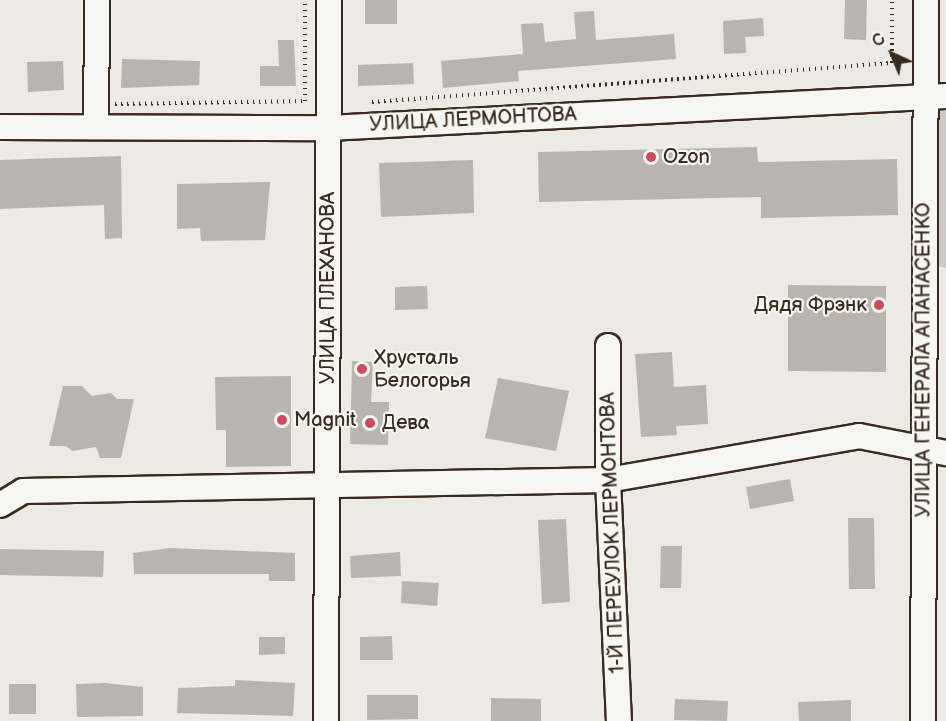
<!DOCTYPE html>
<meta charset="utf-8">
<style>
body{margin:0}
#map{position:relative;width:946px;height:721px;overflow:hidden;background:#ebeae5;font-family:"Balsamiq Sans",sans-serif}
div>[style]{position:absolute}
.green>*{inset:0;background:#cdcac4}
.building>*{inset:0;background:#bab4ae}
.path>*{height:4px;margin-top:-2px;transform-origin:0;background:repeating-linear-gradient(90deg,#3b2a1e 0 1.5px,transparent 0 6px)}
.roads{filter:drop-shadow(2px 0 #3b2a1e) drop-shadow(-2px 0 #3b2a1e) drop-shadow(0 2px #3b2a1e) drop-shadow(0 -2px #3b2a1e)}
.minor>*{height:24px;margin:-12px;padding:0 12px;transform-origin:12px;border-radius:12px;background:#f6f6f2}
.dots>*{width:16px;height:16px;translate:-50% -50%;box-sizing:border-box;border:3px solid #f6f6f2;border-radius:50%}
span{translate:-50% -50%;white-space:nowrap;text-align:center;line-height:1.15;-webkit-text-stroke:4.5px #f6f6f2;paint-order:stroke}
.street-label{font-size:20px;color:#3b2a1e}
.poi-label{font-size:20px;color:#3b2a1e}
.left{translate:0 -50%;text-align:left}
.right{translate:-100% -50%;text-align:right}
.north{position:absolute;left:862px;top:24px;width:60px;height:60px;-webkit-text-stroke:4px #f6f6f2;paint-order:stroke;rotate:316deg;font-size:16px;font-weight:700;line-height:24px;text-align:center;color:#3b2a1e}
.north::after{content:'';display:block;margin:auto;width:21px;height:27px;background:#3b2a1e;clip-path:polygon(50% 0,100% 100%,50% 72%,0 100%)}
</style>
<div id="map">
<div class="green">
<div style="clip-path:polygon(946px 111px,946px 268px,938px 266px,936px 112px)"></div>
</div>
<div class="building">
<div style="clip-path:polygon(365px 0,397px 0,397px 24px,365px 24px)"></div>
<div style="clip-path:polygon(845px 0,867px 0,866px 40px,844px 39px)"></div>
<div style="clip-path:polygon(594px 11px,596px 40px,674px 34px,676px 59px,518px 71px,519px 81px,443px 88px,441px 61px,523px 54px,521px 24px,543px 23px,545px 42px,576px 39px,574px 12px)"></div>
<div style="clip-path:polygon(763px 18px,764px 36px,745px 37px,746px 53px,724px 54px,723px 21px)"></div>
<div style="clip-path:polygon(278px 40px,294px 40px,296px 86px,260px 86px,260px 66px,279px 66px)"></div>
<div style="clip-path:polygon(122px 59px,200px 61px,199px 85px,121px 88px)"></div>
<div style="clip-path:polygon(63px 61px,64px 90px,28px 92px,27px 62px)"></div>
<div style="clip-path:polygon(413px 63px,414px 84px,358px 86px,358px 65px)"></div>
<div style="clip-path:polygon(757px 147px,758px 162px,897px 159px,898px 215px,761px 218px,761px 197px,539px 202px,538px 152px)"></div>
<div style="clip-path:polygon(121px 156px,122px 238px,105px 239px,104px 205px,0 209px,0 160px)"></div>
<div style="clip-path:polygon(473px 160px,474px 213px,381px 217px,379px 163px)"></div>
<div style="clip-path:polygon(270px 182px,265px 240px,201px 241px,200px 228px,177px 229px,177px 184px)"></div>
<div style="clip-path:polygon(788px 285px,886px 286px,886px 372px,788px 371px)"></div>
<div style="clip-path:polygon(427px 286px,428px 309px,395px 310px,395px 287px)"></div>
<div style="clip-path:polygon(672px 352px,674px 387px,706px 385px,708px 424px,676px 426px,677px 435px,641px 437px,635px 354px)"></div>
<div style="clip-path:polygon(352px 361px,373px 362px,371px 402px,389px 402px,388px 445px,350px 444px)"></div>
<div style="clip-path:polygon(291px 376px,291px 466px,226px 467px,226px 430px,216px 430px,215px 377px)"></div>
<div style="clip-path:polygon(498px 378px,569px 391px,556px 451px,485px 438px)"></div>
<div style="clip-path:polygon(63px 386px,82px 386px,92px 396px,111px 393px,117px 399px,134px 399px,121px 458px,100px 458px,96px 447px,72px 451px,66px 446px,49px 446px)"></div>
<div style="clip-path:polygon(790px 479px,794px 501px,750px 509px,746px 487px)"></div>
<div style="clip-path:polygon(848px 518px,874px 518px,875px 589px,849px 589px)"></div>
<div style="clip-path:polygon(566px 519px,570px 602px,542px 604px,538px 520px)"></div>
<div style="clip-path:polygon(661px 546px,682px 546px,681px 588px,660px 588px)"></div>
<div style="clip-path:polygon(170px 548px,295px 553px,295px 581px,269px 581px,269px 574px,134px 574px,133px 553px)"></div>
<div style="clip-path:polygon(0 549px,104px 551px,103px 577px,0 575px)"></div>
<div style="clip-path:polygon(400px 552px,401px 576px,351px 578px,350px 556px)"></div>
<div style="clip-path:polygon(402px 581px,439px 583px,437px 606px,401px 603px)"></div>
<div style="clip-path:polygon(392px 636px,393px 660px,360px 660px,360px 637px)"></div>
<div style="clip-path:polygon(259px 637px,285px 637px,285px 654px,259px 655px)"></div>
<div style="clip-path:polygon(235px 680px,295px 683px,293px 716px,177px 713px,178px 688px,235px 686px)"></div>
<div style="clip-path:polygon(105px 683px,143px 687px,143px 716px,77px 717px,76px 684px)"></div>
<div style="clip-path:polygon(9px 684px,36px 684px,36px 714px,9px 714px)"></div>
<div style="clip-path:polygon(367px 695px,418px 695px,418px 719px,367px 720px)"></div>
<div style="clip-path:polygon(491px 698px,541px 699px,541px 721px,491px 721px)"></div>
<div style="clip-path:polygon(675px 699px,728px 701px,727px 721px,674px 720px)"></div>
<div style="clip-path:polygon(851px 700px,851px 721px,799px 721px,798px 702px)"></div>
</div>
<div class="path">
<div style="left:372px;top:102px;width:521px;rotate:-4.29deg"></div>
<div style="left:892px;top:63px;width:63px;rotate:-90deg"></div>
<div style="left:115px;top:104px;width:190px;rotate:-0.9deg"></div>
<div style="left:305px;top:101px;width:101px;rotate:-90deg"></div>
</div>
<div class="roads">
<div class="minor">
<div style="left:96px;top:126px;width:126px;rotate:-89.5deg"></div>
<div style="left:0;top:127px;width:328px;rotate:0.2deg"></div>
<div style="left:328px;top:128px;width:619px;rotate:-2.96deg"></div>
<div style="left:608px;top:346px;width:134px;rotate:90deg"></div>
<div style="left:608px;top:480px;width:241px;rotate:87.4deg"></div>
<div style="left:0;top:505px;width:27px;rotate:-31deg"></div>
<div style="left:23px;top:491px;width:585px;rotate:-1.08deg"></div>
<div style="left:608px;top:480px;width:255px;rotate:-9.9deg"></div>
<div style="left:859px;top:436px;width:89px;rotate:11.1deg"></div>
<div style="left:326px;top:721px;width:721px;rotate:-89.76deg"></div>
<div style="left:923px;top:721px;width:721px;rotate:-89.76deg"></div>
</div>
</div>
<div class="dots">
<div style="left:651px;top:157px;background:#d1495b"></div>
<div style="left:879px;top:305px;background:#d1495b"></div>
<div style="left:362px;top:369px;background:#d1495b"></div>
<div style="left:282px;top:420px;background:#d1495b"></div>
<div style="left:370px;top:423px;background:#d1495b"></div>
</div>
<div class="street-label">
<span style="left:473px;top:120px;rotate:-3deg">УЛИЦА ЛЕРМОНТОВА</span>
<span style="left:328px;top:288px;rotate:-90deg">УЛИЦА ПЛЕХАНОВА</span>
<span style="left:924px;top:360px;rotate:-90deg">УЛИЦА ГЕНЕРАЛА АПАНАСЕНКО</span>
<span style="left:613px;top:533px;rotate:-92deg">1-Й ПЕРЕУЛОК ЛЕРМОНТОВА</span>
</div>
<div class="poi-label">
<span class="left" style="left:663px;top:157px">Ozon</span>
<span class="right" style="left:867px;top:305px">Дядя Фрэнк</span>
<span class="left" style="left:374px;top:370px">Хрусталь<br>Белогорья</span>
<span class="left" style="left:294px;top:420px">Magnit</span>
<span class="left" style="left:382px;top:423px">Дева</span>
</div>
<div class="north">С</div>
</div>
